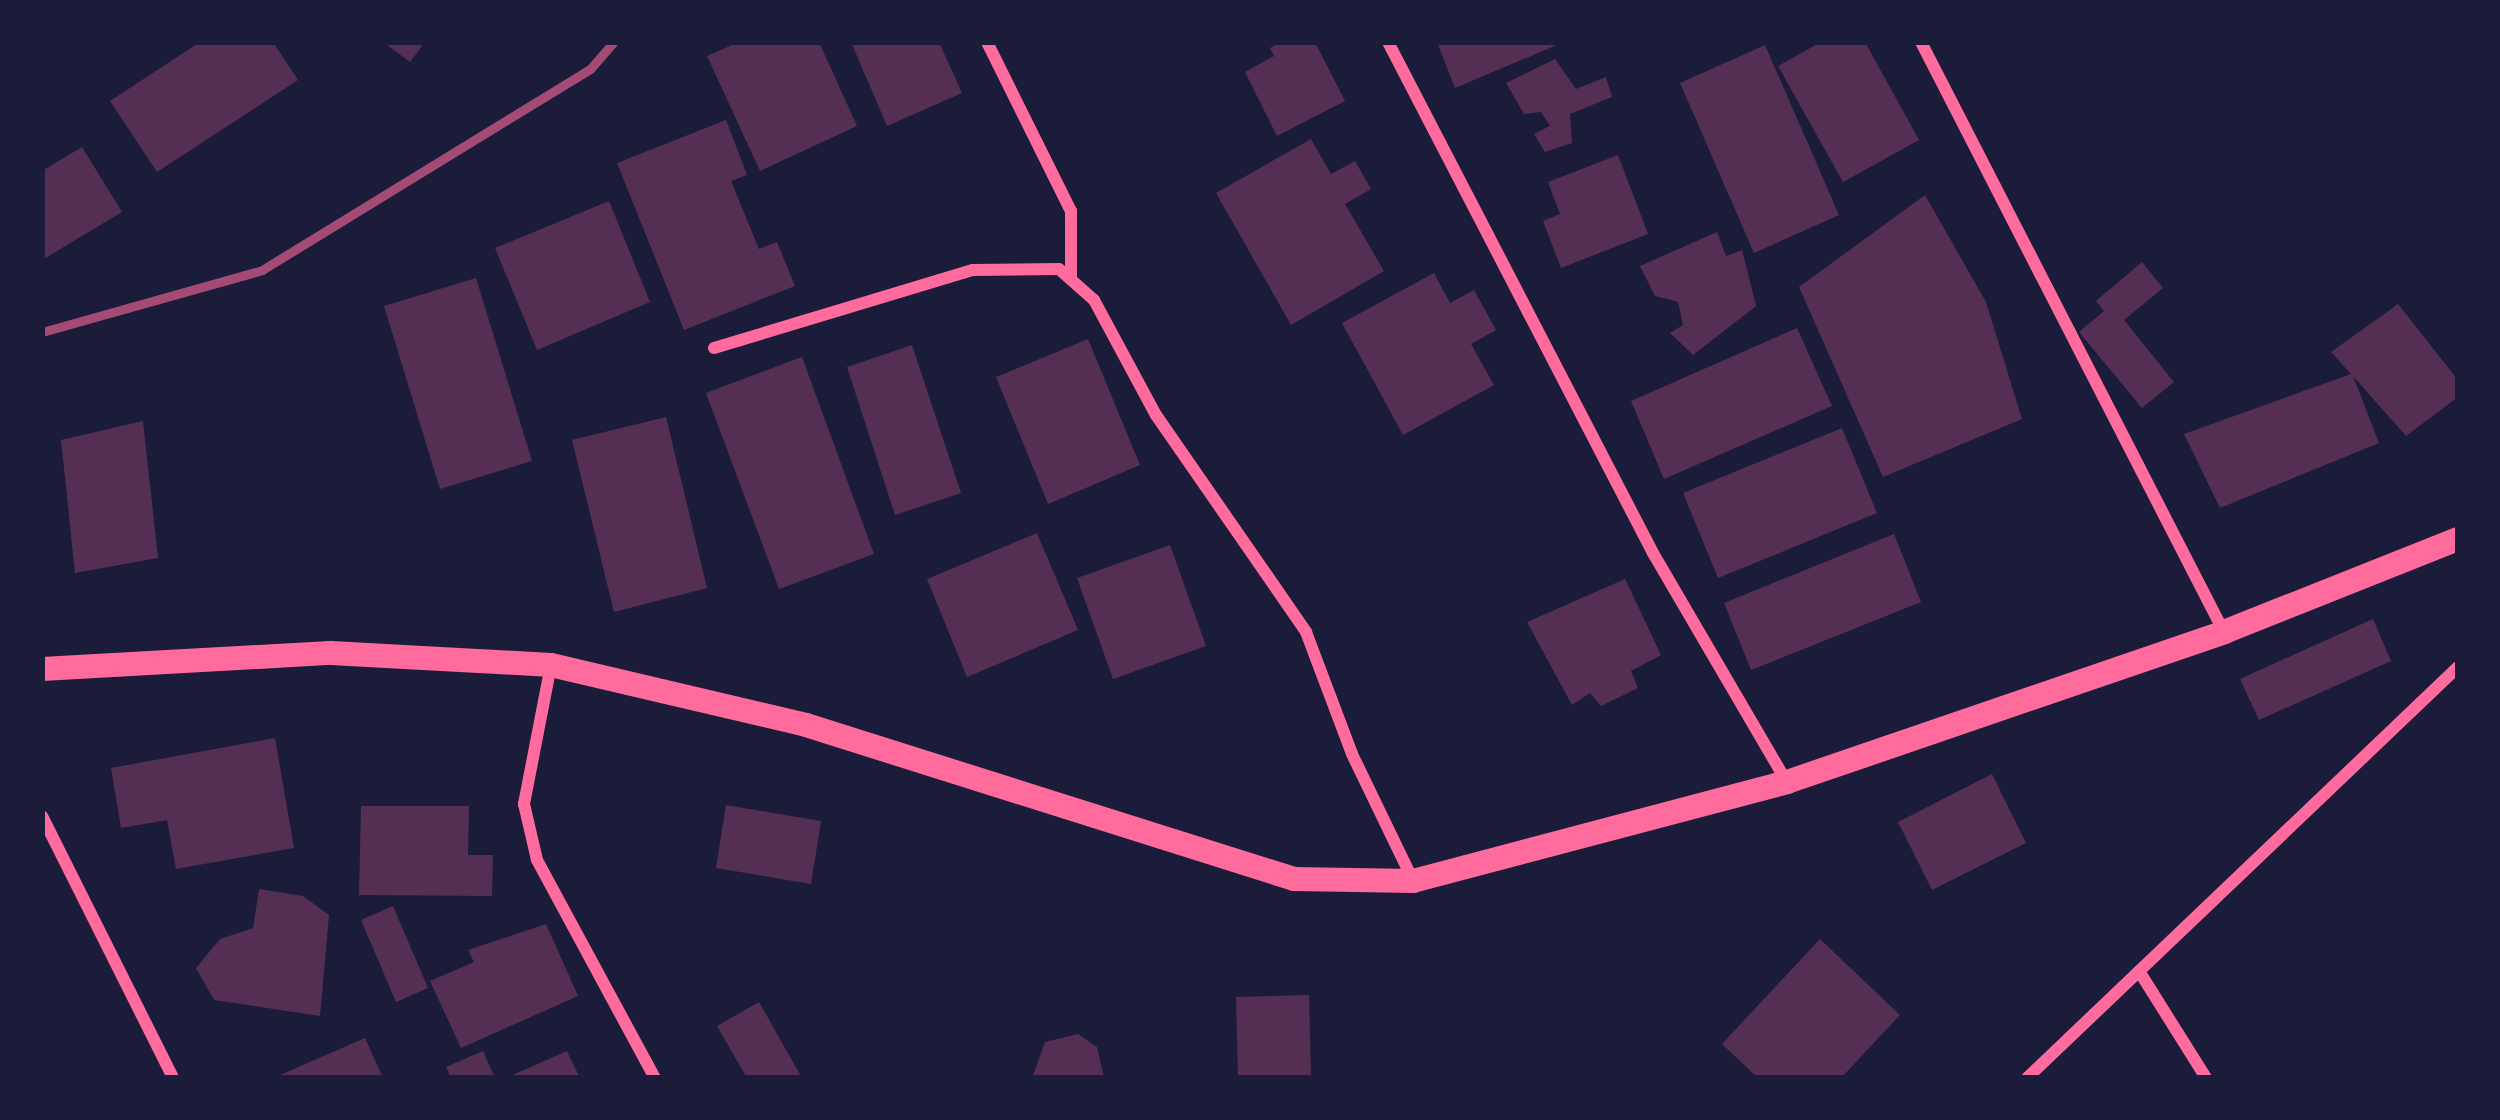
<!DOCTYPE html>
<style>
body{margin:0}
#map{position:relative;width:2500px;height:1120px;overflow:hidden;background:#1b1b3a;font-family:Ubuntu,sans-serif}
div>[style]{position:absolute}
.building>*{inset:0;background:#542f53}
.minor>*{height:12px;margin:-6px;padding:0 6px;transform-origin:6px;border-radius:6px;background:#ff6b9d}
.secondary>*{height:24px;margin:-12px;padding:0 12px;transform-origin:12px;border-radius:12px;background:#ff6b9d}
.rail>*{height:9px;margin:-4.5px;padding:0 4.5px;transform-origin:4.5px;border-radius:4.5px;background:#a44b75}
span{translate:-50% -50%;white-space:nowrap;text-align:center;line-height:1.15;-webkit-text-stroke:9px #1b1b3a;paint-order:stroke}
.frame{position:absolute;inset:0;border:45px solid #1b1b3a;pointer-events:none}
</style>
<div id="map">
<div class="building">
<div style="clip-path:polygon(200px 42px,273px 42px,298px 80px,157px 172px,110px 101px)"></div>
<div style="clip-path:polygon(383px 42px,425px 42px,410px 62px)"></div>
<div style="clip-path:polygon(739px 42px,819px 42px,857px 126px,760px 171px,707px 56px)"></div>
<div style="clip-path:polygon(851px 42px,939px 42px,962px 93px,887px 126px)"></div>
<div style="clip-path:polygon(1281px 42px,1315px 42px,1345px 101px,1277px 136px,1245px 72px,1274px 56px,1270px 48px)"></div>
<div style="clip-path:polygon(1437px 42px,1564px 42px,1455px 88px)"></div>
<div style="clip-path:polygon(1821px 42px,1865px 42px,1919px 140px,1843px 182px,1778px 66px)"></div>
<div style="clip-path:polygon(1765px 45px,1839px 215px,1754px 253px,1680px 83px)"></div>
<div style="clip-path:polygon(1555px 59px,1576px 89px,1606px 77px,1612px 97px,1570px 114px,1572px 143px,1545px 152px,1534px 134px,1550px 126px,1541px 112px,1524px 114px,1506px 83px)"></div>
<div style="clip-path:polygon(726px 120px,747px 175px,731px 181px,759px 249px,777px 242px,795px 286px,684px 330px,617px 163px)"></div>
<div style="clip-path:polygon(1311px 139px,1331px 174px,1355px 161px,1371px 189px,1345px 204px,1384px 271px,1291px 325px,1216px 193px)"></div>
<div style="clip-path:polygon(82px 147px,122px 212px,42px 260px,42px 171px)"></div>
<div style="clip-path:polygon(1618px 155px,1648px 234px,1561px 268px,1543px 221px,1560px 214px,1548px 182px)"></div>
<div style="clip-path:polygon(1925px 195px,1986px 302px,2022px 419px,1883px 477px,1799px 287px)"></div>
<div style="clip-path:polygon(609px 201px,650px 302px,537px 350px,495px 248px)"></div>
<div style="clip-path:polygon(1717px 232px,1726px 256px,1742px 250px,1756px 306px,1693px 355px,1670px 333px,1683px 325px,1678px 302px,1655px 296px,1640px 266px)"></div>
<div style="clip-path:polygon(2142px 262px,2163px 288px,2124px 320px,2174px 382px,2142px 408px,2079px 332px,2104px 311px,2096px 301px)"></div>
<div style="clip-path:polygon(1434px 273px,1450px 303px,1474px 290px,1496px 330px,1471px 344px,1494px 385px,1403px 435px,1342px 323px)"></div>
<div style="clip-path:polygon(476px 278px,532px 461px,440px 489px,384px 306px)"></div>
<div style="clip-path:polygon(2398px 304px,2458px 380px,2458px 397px,2406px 436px,2353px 376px,2379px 443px,2220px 508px,2184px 434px,2351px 374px,2331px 352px)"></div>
<div style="clip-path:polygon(1797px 328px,1832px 406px,1664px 479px,1631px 401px)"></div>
<div style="clip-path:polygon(1088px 339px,1140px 465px,1048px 504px,996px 377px)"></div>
<div style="clip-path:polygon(912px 345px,961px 493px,895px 515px,847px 367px)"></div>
<div style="clip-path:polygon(802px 357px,874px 554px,779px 589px,706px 393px)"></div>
<div style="clip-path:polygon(666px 417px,707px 588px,614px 612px,572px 440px)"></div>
<div style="clip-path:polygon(143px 421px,158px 558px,75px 573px,61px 440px)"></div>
<div style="clip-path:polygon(1842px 428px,1877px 513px,1718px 578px,1683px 493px)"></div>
<div style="clip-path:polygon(1037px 533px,1078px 630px,967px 677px,927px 579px)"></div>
<div style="clip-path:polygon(1894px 534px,1921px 602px,1751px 670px,1724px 603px)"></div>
<div style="clip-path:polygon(1170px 545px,1206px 646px,1113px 679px,1077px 578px)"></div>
<div style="clip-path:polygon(1625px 579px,1661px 655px,1631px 671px,1638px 688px,1601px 706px,1590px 693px,1572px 705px,1527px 622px)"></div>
<div style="clip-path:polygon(2373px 619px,2391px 661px,2259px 720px,2240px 679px)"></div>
<div style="clip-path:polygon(275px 738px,294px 848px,176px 869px,167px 820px,121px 828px,111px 768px)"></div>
<div style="clip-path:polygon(1992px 774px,2026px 843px,1932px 890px,1898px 822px)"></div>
<div style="clip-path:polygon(726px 805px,821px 821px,811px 884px,716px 868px)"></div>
<div style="clip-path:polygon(361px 806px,469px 806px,468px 855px,493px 855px,492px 896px,359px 895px)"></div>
<div style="clip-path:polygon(259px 889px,303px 896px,329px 915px,320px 1016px,214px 1000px,196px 968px,220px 939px,253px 928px)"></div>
<div style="clip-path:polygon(393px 906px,428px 988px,396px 1002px,361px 920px)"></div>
<div style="clip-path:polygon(546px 924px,578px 996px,461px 1048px,430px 981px,474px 962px,468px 950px)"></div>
<div style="clip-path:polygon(1820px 939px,1900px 1015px,1841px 1078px,1758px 1078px,1722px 1044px)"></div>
<div style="clip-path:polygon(1309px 995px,1311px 1078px,1238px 1078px,1236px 997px)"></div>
<div style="clip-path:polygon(759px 1002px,802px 1078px,747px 1078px,717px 1026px)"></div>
<div style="clip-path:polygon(1078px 1034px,1097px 1047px,1104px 1078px,1032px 1078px,1045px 1042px)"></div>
<div style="clip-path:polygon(365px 1038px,383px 1078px,273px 1078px)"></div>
<div style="clip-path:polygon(483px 1051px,495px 1078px,451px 1078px,446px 1067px)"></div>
<div style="clip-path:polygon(567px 1051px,580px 1078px,506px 1078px)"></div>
</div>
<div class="minor">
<div style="left:987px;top:42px;width:189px;rotate:63.6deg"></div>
<div style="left:1071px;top:211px;width:68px;rotate:90deg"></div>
<div style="left:1388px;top:42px;width:576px;rotate:62.59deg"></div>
<div style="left:1653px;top:553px;width:264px;rotate:59.7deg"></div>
<div style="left:1921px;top:42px;width:663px;rotate:62.82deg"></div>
<div style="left:714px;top:348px;width:270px;rotate:-16.8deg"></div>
<div style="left:973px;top:270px;width:86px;rotate:-0.7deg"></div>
<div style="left:1059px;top:269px;width:47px;rotate:41.5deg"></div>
<div style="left:1094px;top:300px;width:131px;rotate:61.7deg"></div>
<div style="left:1156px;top:415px;width:264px;rotate:55.3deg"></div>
<div style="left:1306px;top:632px;width:130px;rotate:69.3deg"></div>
<div style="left:1352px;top:754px;width:140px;rotate:64.2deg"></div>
<div style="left:551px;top:665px;width:142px;rotate:101deg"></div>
<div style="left:524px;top:804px;width:57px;rotate:76.9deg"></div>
<div style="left:537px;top:860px;width:248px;rotate:61.6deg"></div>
<div style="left:42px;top:816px;width:293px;rotate:63.4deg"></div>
<div style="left:2139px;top:971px;width:126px;rotate:57.9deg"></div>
<div style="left:2027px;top:1078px;width:596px;rotate:-43.64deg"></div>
</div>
<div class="secondary">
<div style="left:42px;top:669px;width:289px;rotate:-3.2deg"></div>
<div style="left:331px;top:653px;width:220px;rotate:3.1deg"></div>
<div style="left:551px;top:665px;width:262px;rotate:13.2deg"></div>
<div style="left:806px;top:725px;width:512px;rotate:17.51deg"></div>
<div style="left:1294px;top:879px;width:119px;rotate:1deg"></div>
<div style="left:1413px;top:881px;width:387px;rotate:-14.8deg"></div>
<div style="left:1787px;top:782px;width:462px;rotate:-18.9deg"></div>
<div style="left:2224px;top:632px;width:252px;rotate:-21.7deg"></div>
</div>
<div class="rail">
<div style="left:42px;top:332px;width:229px;rotate:-15.7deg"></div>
<div style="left:262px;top:270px;width:386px;rotate:-31.5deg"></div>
<div style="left:591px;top:68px;width:35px;rotate:-49deg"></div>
</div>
<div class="frame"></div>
</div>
